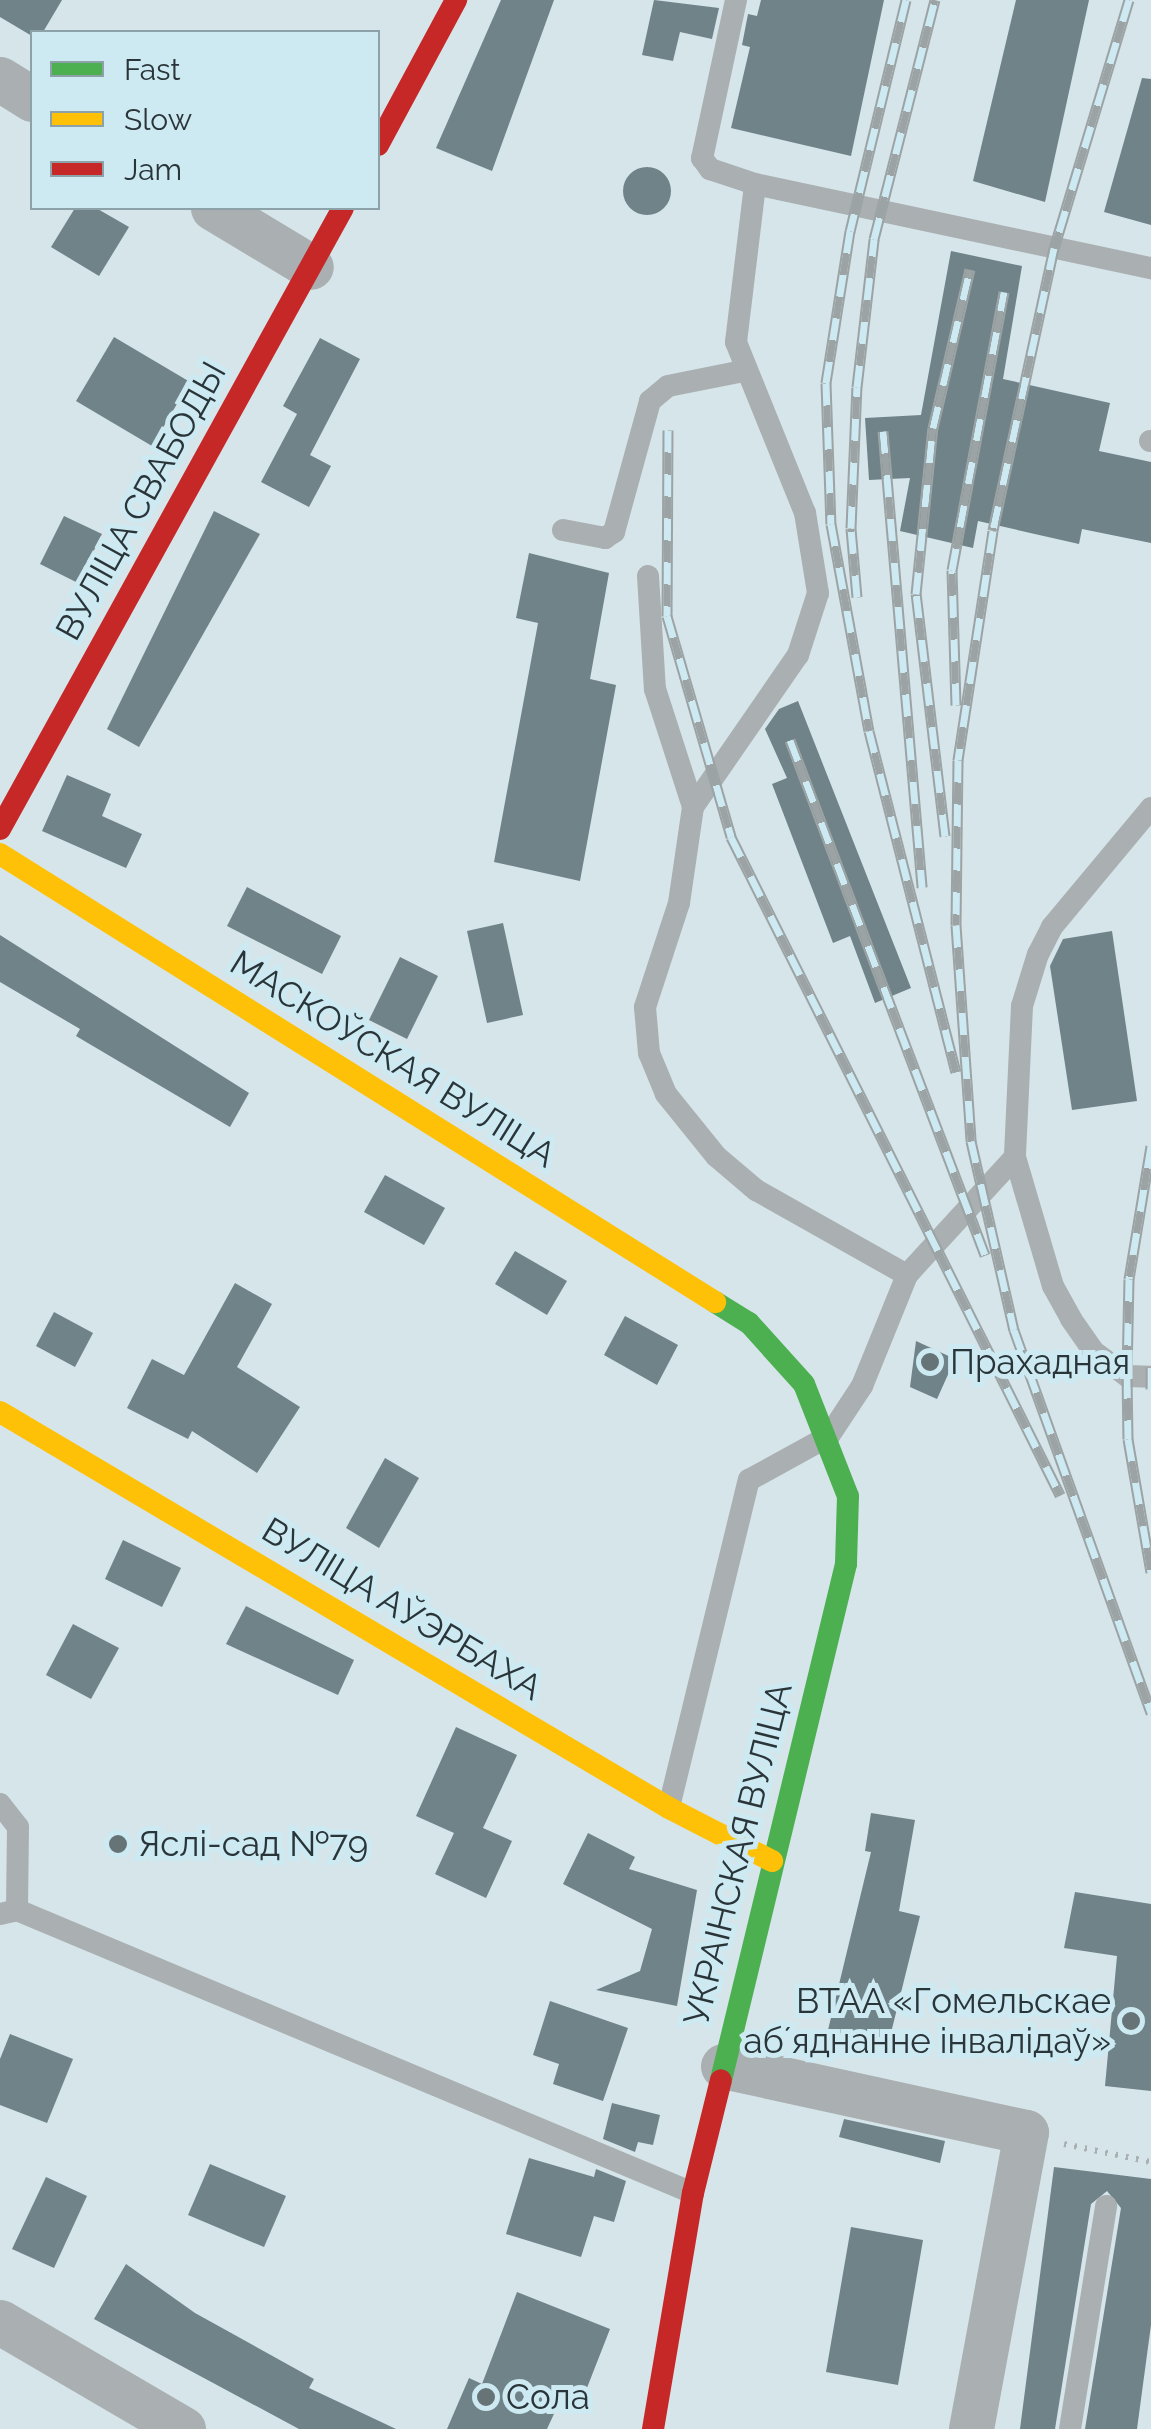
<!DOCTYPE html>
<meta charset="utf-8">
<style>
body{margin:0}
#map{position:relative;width:1151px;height:2429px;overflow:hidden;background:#d5e5ea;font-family:Raleway,sans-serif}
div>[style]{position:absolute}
.building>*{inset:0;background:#6f8388}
.round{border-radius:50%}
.path>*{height:6px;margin-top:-3px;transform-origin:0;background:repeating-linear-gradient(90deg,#aab1b4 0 2.5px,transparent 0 10.5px)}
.lane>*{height:22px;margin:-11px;padding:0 11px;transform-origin:11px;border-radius:11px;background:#aaafb2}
.street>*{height:45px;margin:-22.5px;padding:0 22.5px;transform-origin:22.5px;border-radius:22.5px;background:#aaafb2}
.fast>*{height:22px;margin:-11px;padding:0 11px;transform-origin:11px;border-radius:11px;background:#4caf50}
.slow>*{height:22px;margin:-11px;padding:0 11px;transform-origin:11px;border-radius:11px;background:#ffc107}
.jam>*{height:22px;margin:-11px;padding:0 11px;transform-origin:11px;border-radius:11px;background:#c62828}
.rail>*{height:11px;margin-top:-5.5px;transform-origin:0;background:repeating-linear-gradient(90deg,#cde9f2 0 22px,#9ca3a5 0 44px);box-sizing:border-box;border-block:2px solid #9ca3a5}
.dots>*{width:28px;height:28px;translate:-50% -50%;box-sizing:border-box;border:5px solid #cde9f2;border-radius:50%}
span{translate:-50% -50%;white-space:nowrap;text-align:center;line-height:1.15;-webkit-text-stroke:10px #cde9f2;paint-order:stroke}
.street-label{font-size:35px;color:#2a3539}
.poi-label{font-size:35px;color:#2a3539}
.left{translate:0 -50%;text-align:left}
.right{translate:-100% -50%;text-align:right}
.legend{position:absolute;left:30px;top:30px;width:350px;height:180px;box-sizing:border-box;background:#cde9f2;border:2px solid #8ca1a8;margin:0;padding:12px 18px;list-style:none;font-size:30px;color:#2a3539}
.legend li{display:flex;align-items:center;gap:20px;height:50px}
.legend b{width:50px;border:2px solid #8ca1a8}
</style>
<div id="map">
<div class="building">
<div style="clip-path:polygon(0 0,62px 0,43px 32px,32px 36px,0 17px)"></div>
<div style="clip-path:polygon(501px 0,554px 0,492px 171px,436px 148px)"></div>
<div style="clip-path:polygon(654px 0,719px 8px,712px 39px,680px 32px,673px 61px,642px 55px)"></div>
<div style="clip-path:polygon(761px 0,884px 0,851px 156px,731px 128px,750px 47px,742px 45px,748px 14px,757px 16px)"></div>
<div style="clip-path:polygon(1016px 0,1089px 0,1045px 202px,973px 181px)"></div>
<div style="clip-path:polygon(1142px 78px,1151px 79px,1151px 225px,1104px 212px)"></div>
<div class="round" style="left:623px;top:167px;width:48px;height:48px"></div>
<div style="clip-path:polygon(75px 208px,96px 208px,129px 227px,99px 276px,51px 247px)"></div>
<div style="clip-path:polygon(951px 251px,1022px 266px,1003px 379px,1110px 403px,1099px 451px,1151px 462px,1151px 543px,1082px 529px,1079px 544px,978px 521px,973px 548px,900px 531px,910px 478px,869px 480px,865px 418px,921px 415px)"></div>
<div style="clip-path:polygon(114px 337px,190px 382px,152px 446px,76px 401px)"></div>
<div style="clip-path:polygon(320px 338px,360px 359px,310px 455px,331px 466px,309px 507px,261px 482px,297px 414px,283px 406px)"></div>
<div style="clip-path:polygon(214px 511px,260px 534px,139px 747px,107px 729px)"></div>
<div style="clip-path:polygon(64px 516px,102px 534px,78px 583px,40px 564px)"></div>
<div style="clip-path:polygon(529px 553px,609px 573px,590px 679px,616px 685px,580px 881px,494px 862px,538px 623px,516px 618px)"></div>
<div style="clip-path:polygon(798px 701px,911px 988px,875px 1003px,850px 936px,833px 943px,772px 784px,787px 778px,765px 729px,779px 709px)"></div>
<div style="clip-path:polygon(67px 775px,111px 794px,102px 816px,142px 834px,126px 868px,42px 831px)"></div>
<div style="clip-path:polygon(247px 887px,341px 936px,322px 974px,227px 926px)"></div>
<div style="clip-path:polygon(503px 923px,523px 1015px,487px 1023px,467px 931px)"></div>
<div style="clip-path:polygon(1112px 931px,1137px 1101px,1072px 1110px,1050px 966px,1063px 939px)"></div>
<div style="clip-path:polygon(0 935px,249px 1093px,230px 1127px,76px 1036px,80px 1029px,0 982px)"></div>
<div style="clip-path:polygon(400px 957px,438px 976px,407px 1039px,369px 1020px)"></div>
<div style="clip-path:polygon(385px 1175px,445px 1208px,424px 1245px,364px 1212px)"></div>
<div style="clip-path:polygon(515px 1251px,567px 1281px,547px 1315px,495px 1284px)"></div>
<div style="clip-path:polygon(235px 1283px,272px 1304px,237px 1367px,300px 1407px,257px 1473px,192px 1431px,188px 1439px,127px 1408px,152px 1359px,184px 1375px)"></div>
<div style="clip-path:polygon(54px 1312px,93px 1333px,75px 1367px,36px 1346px)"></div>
<div style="clip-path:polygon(625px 1316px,678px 1345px,657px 1385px,604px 1355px)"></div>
<div style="clip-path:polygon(916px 1341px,955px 1359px,937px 1399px,910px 1387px)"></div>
<div style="clip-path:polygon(385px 1458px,419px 1478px,379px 1548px,346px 1528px)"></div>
<div style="clip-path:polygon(123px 1540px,181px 1568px,162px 1607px,105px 1579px)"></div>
<div style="clip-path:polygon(246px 1606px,354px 1660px,338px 1695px,226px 1644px)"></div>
<div style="clip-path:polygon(73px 1624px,119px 1648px,91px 1699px,46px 1675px)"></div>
<div style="clip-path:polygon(456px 1727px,517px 1755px,483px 1828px,512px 1841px,486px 1898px,435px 1874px,454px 1833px,416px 1816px)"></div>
<div style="clip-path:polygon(871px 1813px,915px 1820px,899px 1911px,920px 1916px,888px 2045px,828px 2030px,871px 1852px,865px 1851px)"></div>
<div style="clip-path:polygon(588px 1833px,635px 1857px,629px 1869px,697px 1890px,677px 2006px,596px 1990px,640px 1971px,652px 1929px,563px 1884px)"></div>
<div style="clip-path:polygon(1075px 1892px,1151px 1904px,1151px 2091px,1105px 2086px,1117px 1956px,1064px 1948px)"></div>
<div style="clip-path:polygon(550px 2001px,628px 2028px,603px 2101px,553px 2084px,559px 2064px,533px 2055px)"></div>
<div style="clip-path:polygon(10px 2034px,73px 2059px,47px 2123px,0 2105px,0 2059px)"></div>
<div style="clip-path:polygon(612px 2103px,660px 2115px,653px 2145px,638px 2142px,635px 2152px,603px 2139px)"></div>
<div style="clip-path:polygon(844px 2119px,945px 2141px,940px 2163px,839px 2137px)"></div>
<div style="clip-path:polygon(529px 2158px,594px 2177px,596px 2169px,626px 2181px,614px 2222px,594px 2216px,581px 2257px,506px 2234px)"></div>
<div style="clip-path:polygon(210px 2164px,286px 2196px,264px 2247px,188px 2215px)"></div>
<div style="clip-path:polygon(1054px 2167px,1151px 2179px,1151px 2325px,1137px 2429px,1085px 2429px,1121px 2208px,1107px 2191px,1091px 2204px,1055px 2429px,1020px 2429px)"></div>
<div style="clip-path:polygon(46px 2177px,87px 2196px,54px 2268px,12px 2249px)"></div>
<div style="clip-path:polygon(851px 2227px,923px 2240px,898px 2385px,826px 2372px)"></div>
<div style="clip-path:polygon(126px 2264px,195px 2313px,314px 2379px,309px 2388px,396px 2429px,299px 2429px,94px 2319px)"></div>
<div style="clip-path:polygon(517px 2292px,610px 2329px,583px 2398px,565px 2390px,547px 2429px,447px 2429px,469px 2378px,482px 2384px)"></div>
</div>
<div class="path">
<div style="left:1064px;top:2144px;width:89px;rotate:11.7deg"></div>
</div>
<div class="lane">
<div style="left:736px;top:0;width:162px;rotate:102.1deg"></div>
<div style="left:702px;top:158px;width:14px;rotate:54deg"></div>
<div style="left:710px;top:169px;width:47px;rotate:18.4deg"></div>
<div style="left:1150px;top:441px;width:1px"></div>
<div style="left:563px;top:530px;width:43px;rotate:10.8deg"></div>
<div style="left:605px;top:538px;width:11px;rotate:-34deg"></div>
<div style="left:614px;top:532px;width:136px;rotate:-74.6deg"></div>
<div style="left:650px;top:401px;width:23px;rotate:-40deg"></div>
<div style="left:668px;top:386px;width:76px;rotate:-11.3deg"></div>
<div style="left:648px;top:576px;width:113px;rotate:86.5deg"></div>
<div style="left:655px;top:689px;width:124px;rotate:72.1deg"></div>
<div style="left:1151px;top:808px;width:155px;rotate:129.8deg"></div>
<div style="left:1052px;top:927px;width:30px;rotate:117deg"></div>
<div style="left:1038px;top:954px;width:54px;rotate:107.1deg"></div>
<div style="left:1022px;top:1006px;width:151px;rotate:92.7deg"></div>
<div style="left:1015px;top:1157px;width:134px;rotate:73.6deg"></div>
<div style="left:1053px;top:1286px;width:38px;rotate:61deg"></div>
<div style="left:1071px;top:1319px;width:39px;rotate:55deg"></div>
<div style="left:1093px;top:1351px;width:42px;rotate:36.3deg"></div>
<div style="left:1127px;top:1376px;width:24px;rotate:2deg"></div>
<div style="left:907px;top:1275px;width:160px;rotate:-47.5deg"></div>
<div style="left:0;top:1804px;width:29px;rotate:52deg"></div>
<div style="left:18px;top:1827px;width:83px;rotate:90.7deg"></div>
<div style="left:669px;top:1807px;width:337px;rotate:-76.3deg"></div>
<div style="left:749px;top:1480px;width:91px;rotate:-28.8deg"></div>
<div style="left:829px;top:1436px;width:60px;rotate:-56.6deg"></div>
<div style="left:862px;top:1386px;width:120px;rotate:-67.9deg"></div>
<div style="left:907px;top:1275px;width:173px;rotate:-150.6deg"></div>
<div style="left:756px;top:1190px;width:52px;rotate:-139.6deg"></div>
<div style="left:716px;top:1156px;width:80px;rotate:-128.9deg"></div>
<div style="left:666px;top:1094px;width:44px;rotate:-112.5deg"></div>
<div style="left:649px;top:1053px;width:46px;rotate:-95deg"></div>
<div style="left:645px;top:1007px;width:109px;rotate:-71.9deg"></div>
<div style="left:679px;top:903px;width:97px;rotate:-81.7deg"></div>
<div style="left:693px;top:807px;width:185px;rotate:-55.4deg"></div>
<div style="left:798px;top:655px;width:65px;rotate:-72.1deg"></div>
<div style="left:818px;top:593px;width:81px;rotate:-99.2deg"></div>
<div style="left:805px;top:513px;width:184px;rotate:-112deg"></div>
<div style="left:736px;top:342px;width:159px;rotate:-83.1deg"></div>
<div style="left:755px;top:184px;width:405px;rotate:12deg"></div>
<div style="left:0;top:1914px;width:17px;rotate:-13deg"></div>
<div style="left:17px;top:1910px;width:733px;rotate:22.72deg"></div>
<div style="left:1070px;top:2429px;width:226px;rotate:-80.8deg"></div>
</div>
<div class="street">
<div style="left:0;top:79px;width:38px;rotate:32deg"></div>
<div style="left:213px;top:208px;width:114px;rotate:31deg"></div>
<div style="left:723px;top:2066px;width:310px;rotate:12.3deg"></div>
<div style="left:1026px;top:2132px;width:302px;rotate:100.5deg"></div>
<div style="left:0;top:2322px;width:212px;rotate:30.3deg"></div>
</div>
<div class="fast">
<div style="left:715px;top:1302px;width:40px;rotate:32deg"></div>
<div style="left:749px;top:1323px;width:82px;rotate:48deg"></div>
<div style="left:804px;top:1384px;width:120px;rotate:68.6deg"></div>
<div style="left:848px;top:1496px;width:68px;rotate:91.7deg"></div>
<div style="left:846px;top:1564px;width:531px;rotate:103.62deg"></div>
</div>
<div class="slow">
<div style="left:0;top:854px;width:844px;rotate:32.07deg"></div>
<div style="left:0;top:1412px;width:777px;rotate:30.62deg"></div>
<div style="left:669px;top:1808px;width:116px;rotate:27.2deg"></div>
</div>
<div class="jam">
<div style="left:378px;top:145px;width:165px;rotate:-61.7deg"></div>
<div style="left:0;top:829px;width:709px;rotate:-61.09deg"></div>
<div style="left:653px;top:2429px;width:239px;rotate:-80.4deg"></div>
<div style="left:693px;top:2193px;width:116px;rotate:-76.1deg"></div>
</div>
<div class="rail">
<div style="left:906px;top:0;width:238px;rotate:103.6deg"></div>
<div style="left:850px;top:231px;width:154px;rotate:99deg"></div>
<div style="left:826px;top:383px;width:141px;rotate:88deg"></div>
<div style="left:831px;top:524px;width:210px;rotate:79.6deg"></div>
<div style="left:869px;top:731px;width:352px;rotate:75.7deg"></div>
<div style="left:1129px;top:0;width:259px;rotate:106.8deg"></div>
<div style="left:1054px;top:248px;width:289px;rotate:102.2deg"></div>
<div style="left:993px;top:531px;width:232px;rotate:98.7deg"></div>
<div style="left:958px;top:760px;width:165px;rotate:90.7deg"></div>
<div style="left:956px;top:925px;width:217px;rotate:86deg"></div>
<div style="left:971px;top:1141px;width:194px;rotate:77.2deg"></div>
<div style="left:1014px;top:1330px;width:407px;rotate:70.3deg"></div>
<div style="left:668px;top:430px;width:186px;rotate:90.3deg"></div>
<div style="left:667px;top:616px;width:230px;rotate:73.8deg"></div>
<div style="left:731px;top:837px;width:736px;rotate:63.43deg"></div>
<div style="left:883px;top:431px;width:458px;rotate:85.1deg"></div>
<div style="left:857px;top:597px;width:69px;rotate:-95deg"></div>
<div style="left:851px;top:528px;width:141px;rotate:-87.6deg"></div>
<div style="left:857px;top:387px;width:149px;rotate:-83.4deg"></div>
<div style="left:874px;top:239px;width:247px;rotate:-75.7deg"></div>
<div style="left:956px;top:705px;width:135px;rotate:-91.7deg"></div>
<div style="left:952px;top:570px;width:283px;rotate:-79.4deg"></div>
<div style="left:790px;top:740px;width:551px;rotate:69.26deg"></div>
<div style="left:945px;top:836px;width:244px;rotate:-96.8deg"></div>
<div style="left:916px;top:594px;width:167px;rotate:-84.2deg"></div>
<div style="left:933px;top:428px;width:163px;rotate:-76.9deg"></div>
<div style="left:1151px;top:1146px;width:135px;rotate:99.4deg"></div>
<div style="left:1129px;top:1279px;width:97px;rotate:91.2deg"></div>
<div style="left:1127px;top:1376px;width:63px;rotate:89.1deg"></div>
<div style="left:1128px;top:1439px;width:135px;rotate:80.2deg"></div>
<div style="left:1151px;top:1367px;width:22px;rotate:90deg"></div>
</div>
<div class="dots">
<div style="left:930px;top:1362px;background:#667377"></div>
<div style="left:118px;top:1844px;background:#667377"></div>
<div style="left:1131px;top:2021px;background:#667377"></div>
<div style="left:486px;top:2397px;background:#667377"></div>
</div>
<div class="street-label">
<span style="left:141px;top:501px;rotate:-61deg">ВУЛІЦА СВАБОДЫ</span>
<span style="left:393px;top:1059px;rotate:32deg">МАСКОЎСКАЯ ВУЛІЦА</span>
<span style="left:402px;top:1609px;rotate:31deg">ВУЛІЦА АЎЭРБАХА</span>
<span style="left:738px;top:1854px;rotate:-76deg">УКРАІНСКАЯ ВУЛІЦА</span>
</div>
<div class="poi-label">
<span class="left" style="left:950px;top:1362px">Прахадная</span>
<span class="left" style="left:138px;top:1844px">Яслі-сад №79</span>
<span class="right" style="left:1111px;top:2021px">ВТАА «Гомельскае<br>абʼяднанне інвалідаў»</span>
<span class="left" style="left:506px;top:2397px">Сола</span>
</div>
<ul class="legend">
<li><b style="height:12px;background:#4caf50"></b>Fast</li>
<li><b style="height:12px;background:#ffc107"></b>Slow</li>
<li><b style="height:12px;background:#c62828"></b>Jam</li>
</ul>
</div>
